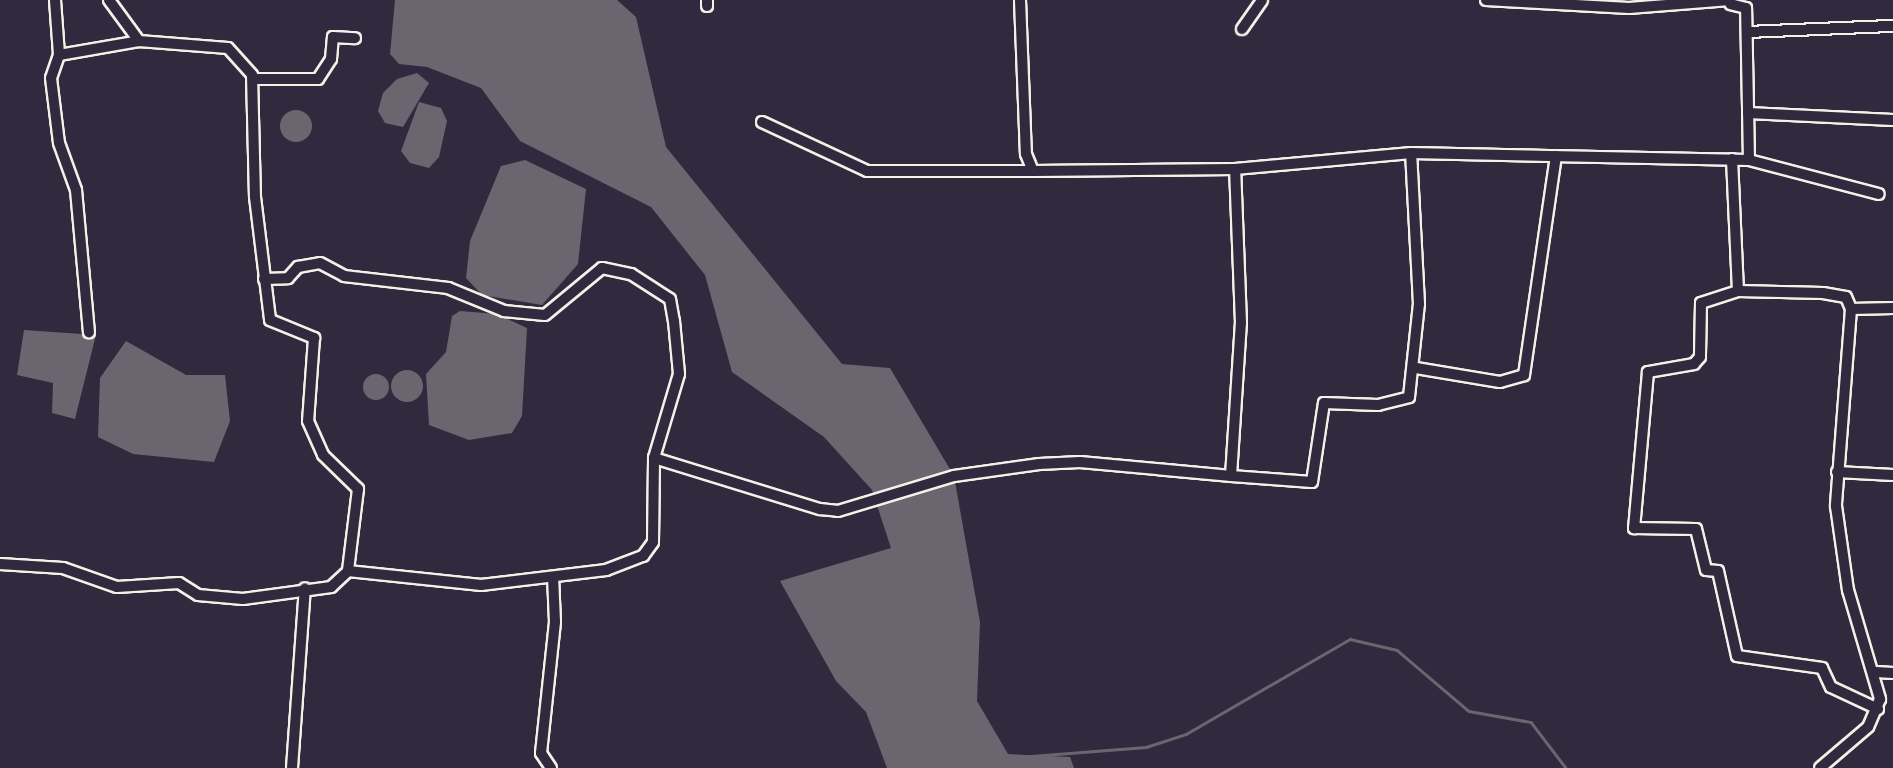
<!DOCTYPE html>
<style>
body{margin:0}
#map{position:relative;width:1893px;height:768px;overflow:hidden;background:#2f2a3d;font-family:"Patrick Hand",sans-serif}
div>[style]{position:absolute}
.water>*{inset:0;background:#6a6670}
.round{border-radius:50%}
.stream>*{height:2.5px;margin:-1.25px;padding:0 1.25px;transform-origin:1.25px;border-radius:1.25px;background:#6a6670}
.roads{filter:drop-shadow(2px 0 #f4f1e8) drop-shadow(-2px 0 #f4f1e8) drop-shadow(0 2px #f4f1e8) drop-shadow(0 -2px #f4f1e8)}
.minor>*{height:10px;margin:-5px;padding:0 5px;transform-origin:5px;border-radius:5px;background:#2f2a3d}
span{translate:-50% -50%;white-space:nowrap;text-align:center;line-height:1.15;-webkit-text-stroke:7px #2f2a3d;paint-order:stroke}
</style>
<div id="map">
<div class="water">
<div style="clip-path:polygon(395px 0,617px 0,636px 17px,666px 147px,842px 364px,890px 368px,954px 476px,980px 622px,977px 701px,1008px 754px,1070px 757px,1074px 768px,887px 768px,866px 712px,836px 681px,780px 581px,891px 548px,872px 490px,824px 437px,732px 372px,705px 275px,651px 207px,520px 141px,481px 88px,427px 67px,399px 64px,390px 54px)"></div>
<div style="clip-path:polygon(417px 73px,429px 83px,403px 127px,385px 123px,378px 111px,383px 93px,397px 79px)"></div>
<div style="clip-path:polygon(419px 102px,441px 108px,447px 121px,439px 157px,429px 168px,410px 163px,401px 151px)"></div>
<div class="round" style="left:280px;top:110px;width:32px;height:32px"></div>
<div style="clip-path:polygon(525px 160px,586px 189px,578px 264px,542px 305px,482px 295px,466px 278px,470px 241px,501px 166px)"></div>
<div style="clip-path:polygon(460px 311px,497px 314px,527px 328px,522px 416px,512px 433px,469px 440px,429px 425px,426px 374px,446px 352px,452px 316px)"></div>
<div style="clip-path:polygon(24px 330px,96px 335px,75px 419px,52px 413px,53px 383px,17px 375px)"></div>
<div style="clip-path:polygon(126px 341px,186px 375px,225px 375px,230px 421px,214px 462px,133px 454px,98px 437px,100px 378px)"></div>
<div class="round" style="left:391px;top:370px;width:32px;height:32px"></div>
<div class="round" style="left:363px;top:374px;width:26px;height:26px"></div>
</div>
<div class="stream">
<div style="left:1031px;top:756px;width:115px;rotate:-4.5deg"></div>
<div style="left:1146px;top:747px;width:42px;rotate:-18deg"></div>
<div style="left:1186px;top:734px;width:190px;rotate:-30.1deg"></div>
<div style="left:1350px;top:639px;width:48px;rotate:13.2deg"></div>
<div style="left:1397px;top:650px;width:94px;rotate:40.3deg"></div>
<div style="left:1469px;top:711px;width:63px;rotate:10.1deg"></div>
<div style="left:1531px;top:722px;width:58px;rotate:52.7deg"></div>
</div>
<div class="roads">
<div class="minor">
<div style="left:55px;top:0;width:55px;rotate:85.8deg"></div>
<div style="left:59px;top:55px;width:81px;rotate:-9.9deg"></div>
<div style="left:109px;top:0;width:51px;rotate:53.8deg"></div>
<div style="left:139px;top:41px;width:89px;rotate:4.5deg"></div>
<div style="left:228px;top:48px;width:36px;rotate:48deg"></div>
<div style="left:252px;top:75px;width:122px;rotate:88.6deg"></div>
<div style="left:255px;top:197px;width:124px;rotate:83deg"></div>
<div style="left:270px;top:320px;width:48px;rotate:22.2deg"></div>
<div style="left:314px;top:338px;width:83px;rotate:94.1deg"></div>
<div style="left:308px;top:421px;width:37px;rotate:66deg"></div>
<div style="left:323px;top:455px;width:49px;rotate:44.2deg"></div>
<div style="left:358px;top:489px;width:83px;rotate:97deg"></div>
<div style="left:707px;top:0;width:6px;rotate:90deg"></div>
<div style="left:1020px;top:0;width:154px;rotate:87.8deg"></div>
<div style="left:1026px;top:154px;width:18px;rotate:68deg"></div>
<div style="left:1033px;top:171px;width:202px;rotate:-0.6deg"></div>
<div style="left:1235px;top:169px;width:177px;rotate:-5.2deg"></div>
<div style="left:1411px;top:153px;width:338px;rotate:1.2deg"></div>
<div style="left:1749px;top:160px;width:152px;rotate:-91.1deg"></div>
<div style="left:1746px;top:8px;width:16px;rotate:-166deg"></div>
<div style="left:1486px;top:0;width:143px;rotate:3.2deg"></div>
<div style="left:1629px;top:8px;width:101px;rotate:-4.5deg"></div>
<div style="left:1242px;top:29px;width:35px;rotate:-55deg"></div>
<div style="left:1747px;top:32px;width:146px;rotate:-2.4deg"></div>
<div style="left:59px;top:55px;width:24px;rotate:109deg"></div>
<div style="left:51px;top:78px;width:65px;rotate:83deg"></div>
<div style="left:59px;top:143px;width:50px;rotate:70.1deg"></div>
<div style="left:76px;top:190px;width:143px;rotate:84.8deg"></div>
<div style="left:253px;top:79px;width:65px"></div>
<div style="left:318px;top:79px;width:24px;rotate:-57deg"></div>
<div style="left:331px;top:59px;width:22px;rotate:-85deg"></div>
<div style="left:333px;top:37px;width:22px;rotate:3deg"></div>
<div style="left:1748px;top:113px;width:145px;rotate:2.8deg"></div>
<div style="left:762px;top:122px;width:116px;rotate:25deg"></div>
<div style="left:867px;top:171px;width:166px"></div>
<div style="left:1732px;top:159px;width:132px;rotate:87.4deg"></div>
<div style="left:1738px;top:291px;width:39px;rotate:162deg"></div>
<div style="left:1701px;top:303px;width:54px;rotate:91.1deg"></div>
<div style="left:1700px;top:357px;width:9px;rotate:131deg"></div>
<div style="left:1694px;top:364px;width:47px;rotate:170.1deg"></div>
<div style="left:1648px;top:372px;width:157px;rotate:95.1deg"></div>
<div style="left:1634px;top:528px;width:62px;rotate:0.9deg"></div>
<div style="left:1696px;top:529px;width:42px;rotate:76.3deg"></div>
<div style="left:1706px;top:570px;width:12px;rotate:5deg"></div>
<div style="left:1718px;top:571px;width:87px;rotate:77.4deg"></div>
<div style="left:1737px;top:656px;width:86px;rotate:8deg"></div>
<div style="left:1822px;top:668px;width:21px;rotate:65deg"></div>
<div style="left:1831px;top:687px;width:52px;rotate:25.1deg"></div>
<div style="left:1749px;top:160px;width:134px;rotate:14.7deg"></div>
<div style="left:264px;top:279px;width:24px;rotate:-2deg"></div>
<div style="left:288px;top:278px;width:15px;rotate:-48deg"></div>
<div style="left:298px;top:267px;width:22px;rotate:-10deg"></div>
<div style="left:320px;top:263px;width:27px;rotate:28deg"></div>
<div style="left:344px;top:276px;width:105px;rotate:6.6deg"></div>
<div style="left:448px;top:288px;width:61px;rotate:22.3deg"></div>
<div style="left:504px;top:311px;width:41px;rotate:5.6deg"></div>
<div style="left:545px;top:315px;width:74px;rotate:-39.5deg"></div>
<div style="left:602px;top:268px;width:30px;rotate:12deg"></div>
<div style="left:631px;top:274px;width:46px;rotate:32.7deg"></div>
<div style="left:670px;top:299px;width:22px;rotate:80deg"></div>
<div style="left:674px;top:321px;width:53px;rotate:84.6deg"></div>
<div style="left:679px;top:374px;width:88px;rotate:106.6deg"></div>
<div style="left:654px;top:458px;width:174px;rotate:17.1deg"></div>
<div style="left:820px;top:509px;width:18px;rotate:6deg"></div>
<div style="left:838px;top:511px;width:121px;rotate:-16.8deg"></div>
<div style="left:954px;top:476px;width:86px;rotate:-8deg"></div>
<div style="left:1039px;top:464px;width:41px;rotate:-2.8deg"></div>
<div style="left:1080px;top:462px;width:152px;rotate:5.3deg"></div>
<div style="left:1231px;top:476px;width:153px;rotate:-86.3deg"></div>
<div style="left:1241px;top:323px;width:154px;rotate:-92.2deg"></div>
<div style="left:1738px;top:291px;width:85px;rotate:1.3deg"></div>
<div style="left:1823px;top:293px;width:23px;rotate:10deg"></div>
<div style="left:1846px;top:297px;width:13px;rotate:67deg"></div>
<div style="left:1851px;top:309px;width:198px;rotate:94.4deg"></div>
<div style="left:1836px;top:506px;width:85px;rotate:81.9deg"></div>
<div style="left:1848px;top:590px;width:114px;rotate:73.6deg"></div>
<div style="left:1880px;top:699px;width:30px;rotate:113deg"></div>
<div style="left:1868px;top:727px;width:63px;rotate:139.5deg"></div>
<div style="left:1851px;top:309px;width:42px;rotate:-1.4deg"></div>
<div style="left:1416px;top:368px;width:85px;rotate:9.5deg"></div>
<div style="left:1500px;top:382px;width:25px;rotate:-16deg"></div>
<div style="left:1524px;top:375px;width:221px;rotate:-81.7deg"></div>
<div style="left:1837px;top:472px;width:56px;rotate:3.1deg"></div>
<div style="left:1231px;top:476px;width:81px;rotate:4.2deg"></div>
<div style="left:1312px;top:482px;width:80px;rotate:-81.4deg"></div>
<div style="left:1324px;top:403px;width:54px;rotate:2.1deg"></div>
<div style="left:1378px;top:405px;width:32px;rotate:-14deg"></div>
<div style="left:1409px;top:397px;width:94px;rotate:-83.9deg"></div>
<div style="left:1419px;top:304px;width:151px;rotate:-93deg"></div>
<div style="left:0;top:564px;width:63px;rotate:3.6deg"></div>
<div style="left:63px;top:568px;width:57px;rotate:19.4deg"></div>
<div style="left:117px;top:587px;width:62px;rotate:-3.7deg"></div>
<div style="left:179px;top:583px;width:22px;rotate:32deg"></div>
<div style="left:198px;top:595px;width:45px;rotate:5.1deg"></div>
<div style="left:243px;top:599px;width:89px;rotate:-7.8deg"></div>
<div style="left:331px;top:587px;width:23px;rotate:-43deg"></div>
<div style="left:348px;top:571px;width:134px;rotate:6deg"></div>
<div style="left:481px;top:585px;width:126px;rotate:-6.8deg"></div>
<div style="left:606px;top:570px;width:40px;rotate:-21deg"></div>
<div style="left:643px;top:556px;width:17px;rotate:-54deg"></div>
<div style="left:653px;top:542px;width:84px;rotate:-89.3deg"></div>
<div style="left:1876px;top:672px;width:17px;rotate:3deg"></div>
<div style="left:292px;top:768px;width:180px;rotate:-85.9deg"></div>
<div style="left:551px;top:768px;width:18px;rotate:-124deg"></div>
<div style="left:541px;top:753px;width:132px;rotate:-83.9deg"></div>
<div style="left:555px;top:622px;width:45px;rotate:-92.5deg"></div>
</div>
</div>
</div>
